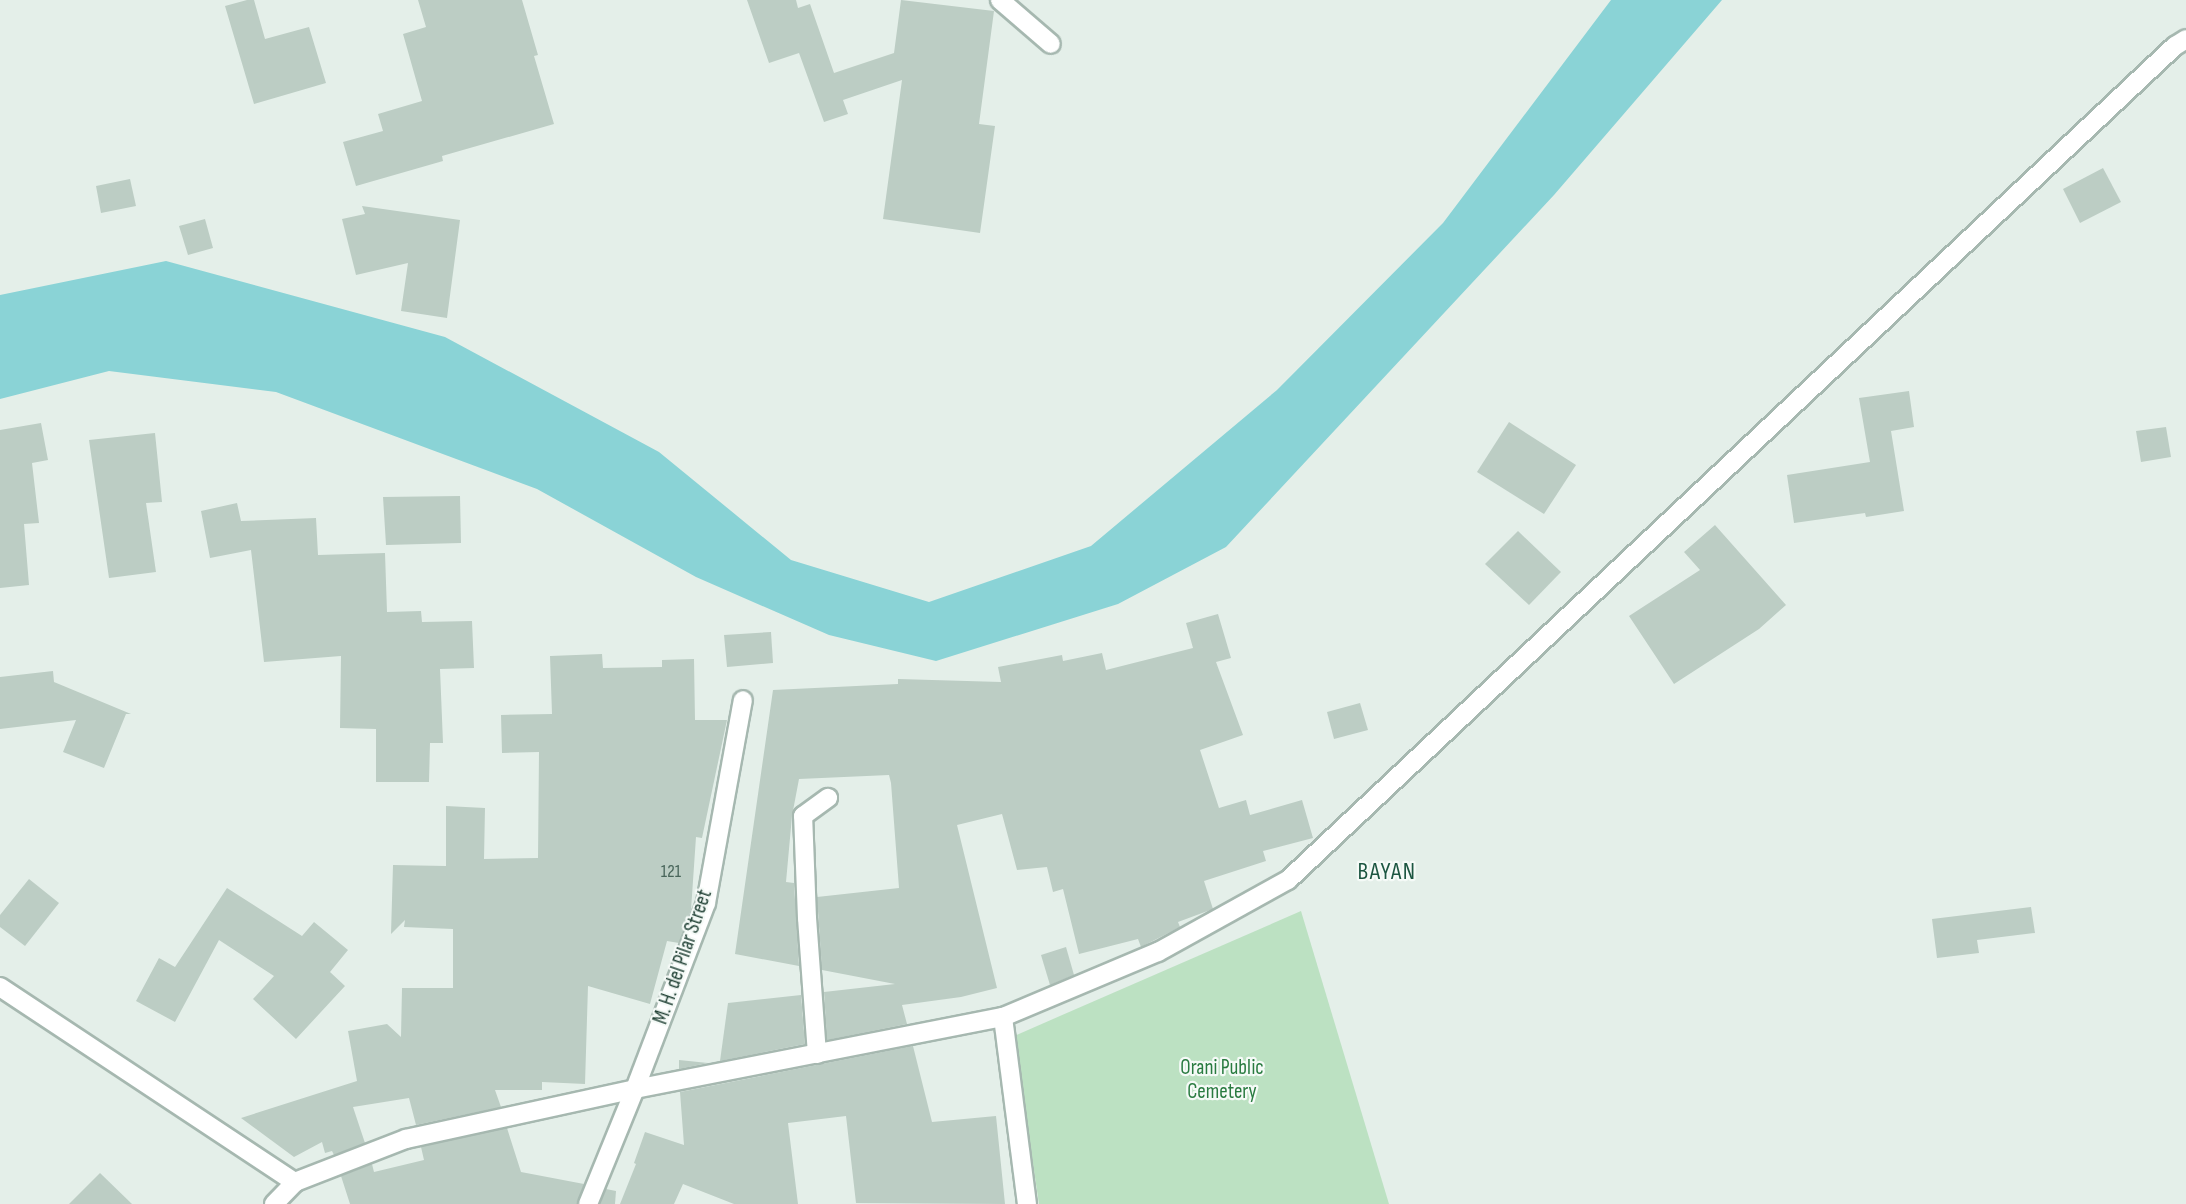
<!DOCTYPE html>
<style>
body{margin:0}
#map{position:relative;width:2186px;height:1204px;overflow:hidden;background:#e4efe9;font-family:"Sofia Sans Condensed",sans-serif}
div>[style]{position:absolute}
.green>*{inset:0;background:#bce1c2}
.water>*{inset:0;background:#8ad3d6}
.building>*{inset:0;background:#bccdc4}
.roads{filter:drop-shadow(2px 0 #a6b8b0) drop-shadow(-2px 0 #a6b8b0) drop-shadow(0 2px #a6b8b0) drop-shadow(0 -2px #a6b8b0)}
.street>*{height:18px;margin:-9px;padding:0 9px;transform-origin:9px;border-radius:9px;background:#fff}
.secondary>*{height:18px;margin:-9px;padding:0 9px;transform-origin:9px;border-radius:9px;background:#fff}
span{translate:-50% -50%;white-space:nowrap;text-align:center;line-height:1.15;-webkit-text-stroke:4.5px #f5faf7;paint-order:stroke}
.number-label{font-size:18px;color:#48655a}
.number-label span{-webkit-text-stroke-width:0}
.street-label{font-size:21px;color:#224236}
.park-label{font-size:21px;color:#297b40}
.quarter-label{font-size:24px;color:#1c5641;letter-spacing:1.5px}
</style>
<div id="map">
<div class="green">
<div style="clip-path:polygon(1301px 911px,1389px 1204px,1039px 1204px,1014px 1036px)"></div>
</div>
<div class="water">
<div style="clip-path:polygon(1611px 0,1722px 0,1554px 195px,1226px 547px,1118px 604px,936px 661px,829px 635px,696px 577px,537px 489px,276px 392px,109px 371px,0 399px,0 295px,166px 261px,445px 337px,659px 452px,791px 560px,929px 602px,1091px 546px,1277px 390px,1443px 223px)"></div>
</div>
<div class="building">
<div style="clip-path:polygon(247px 0,254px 0,265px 39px,309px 27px,326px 83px,254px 104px,225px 6px)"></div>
<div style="clip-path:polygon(418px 0,522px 0,538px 55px,534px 56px,554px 124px,442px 156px,443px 161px,356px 186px,343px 142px,383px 131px,378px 114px,422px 101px,403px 34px,426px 27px)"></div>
<div style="clip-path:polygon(747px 0,796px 0,798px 8px,810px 4px,834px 73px,894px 53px,901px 0,994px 11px,979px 124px,995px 126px,980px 233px,883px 219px,902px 80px,843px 100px,848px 114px,824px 122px,799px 53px,769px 63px)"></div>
<div style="clip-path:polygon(2103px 168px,2121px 202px,2080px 223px,2063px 189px)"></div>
<div style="clip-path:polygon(130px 179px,136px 206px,101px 213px,96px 186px)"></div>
<div style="clip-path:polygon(362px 206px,460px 220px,447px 318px,401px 311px,408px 263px,356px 275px,342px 219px,365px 214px)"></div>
<div style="clip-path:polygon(205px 219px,213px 248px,188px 255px,179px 226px)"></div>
<div style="clip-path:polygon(1909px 391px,1914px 427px,1891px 431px,1904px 511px,1866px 517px,1865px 513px,1794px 523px,1787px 475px,1870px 462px,1859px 398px)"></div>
<div style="clip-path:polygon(1509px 422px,1576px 465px,1544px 514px,1477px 472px)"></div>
<div style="clip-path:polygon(41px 423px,48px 460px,32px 463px,39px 523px,24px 524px,29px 585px,0 588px,0 430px)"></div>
<div style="clip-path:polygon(2166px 427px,2171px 457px,2141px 462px,2136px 431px)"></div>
<div style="clip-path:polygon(155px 433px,162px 502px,146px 503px,156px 572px,109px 578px,89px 440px)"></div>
<div style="clip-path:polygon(460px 496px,461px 543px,386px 545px,383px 497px)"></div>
<div style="clip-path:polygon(237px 503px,241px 521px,316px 518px,318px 555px,385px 553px,387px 612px,421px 611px,422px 622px,472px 621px,474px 668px,440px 669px,443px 743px,430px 743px,429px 782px,376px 782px,376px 729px,340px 728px,341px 656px,264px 662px,251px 550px,210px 558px,201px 511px)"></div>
<div style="clip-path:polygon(1715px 525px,1786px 605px,1759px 629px,1674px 684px,1629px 616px,1700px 570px,1684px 552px)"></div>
<div style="clip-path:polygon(1518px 531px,1561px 572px,1529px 605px,1485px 564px)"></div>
<div style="clip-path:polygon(1218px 614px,1231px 658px,1216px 662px,1243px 735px,1200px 750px,1219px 808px,1246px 800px,1250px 815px,1302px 800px,1313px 838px,1263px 851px,1266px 861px,1204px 881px,1213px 909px,1178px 922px,1180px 927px,1141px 947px,1138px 939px,1079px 954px,1063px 889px,1053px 892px,1047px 867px,1017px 870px,1002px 814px,957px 825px,997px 988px,961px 997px,902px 1005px,907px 1024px,827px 1040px,824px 992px,895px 984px,822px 970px,817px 897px,899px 888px,891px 783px,889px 775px,799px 779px,792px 816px,786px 882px,794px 883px,799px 966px,735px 954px,773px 690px,898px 684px,898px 679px,1001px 682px,998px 667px,1062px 655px,1063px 661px,1102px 653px,1106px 670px,1193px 648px,1186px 623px)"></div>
<div style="clip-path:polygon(771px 632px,773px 663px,727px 667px,724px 635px)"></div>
<div style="clip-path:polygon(602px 654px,603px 668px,662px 667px,662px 660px,694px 659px,695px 720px,727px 720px,702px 838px,696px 837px,691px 910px,679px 943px,667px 941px,650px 1004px,588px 986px,585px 1084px,542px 1082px,542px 1090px,495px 1090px,501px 1107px,416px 1125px,409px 1098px,353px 1107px,365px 1143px,334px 1155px,332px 1151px,325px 1153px,322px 1142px,294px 1157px,241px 1118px,357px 1081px,348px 1031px,387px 1024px,401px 1037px,402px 988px,453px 988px,453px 929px,404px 927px,405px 920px,391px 934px,393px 865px,446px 866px,446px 806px,485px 808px,484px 859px,538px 858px,539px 752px,502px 753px,501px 715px,552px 714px,550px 656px)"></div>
<div style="clip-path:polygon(53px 671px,54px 682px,131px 714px,126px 714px,104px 768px,63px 752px,76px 720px,0 729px,0 677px)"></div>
<div style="clip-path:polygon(1360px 703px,1368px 730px,1334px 739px,1327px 712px)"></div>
<div style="clip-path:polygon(29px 879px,59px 903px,25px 946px,0 927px,0 915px)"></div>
<div style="clip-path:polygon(227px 888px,302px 936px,314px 922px,348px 950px,330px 972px,345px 986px,296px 1039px,253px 999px,274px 976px,219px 940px,175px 1022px,136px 1001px,159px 958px,175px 967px)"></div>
<div style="clip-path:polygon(2031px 907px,2035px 933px,1977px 940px,1979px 953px,1937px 958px,1932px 919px)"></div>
<div style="clip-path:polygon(1066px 947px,1074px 975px,1050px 985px,1041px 955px)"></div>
<div style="clip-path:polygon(801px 995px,805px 1044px,720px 1061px,728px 1003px)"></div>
<div style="clip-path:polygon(913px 1046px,932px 1122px,996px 1116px,1005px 1204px,856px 1203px,846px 1116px,788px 1123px,798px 1204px,734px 1204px,683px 1184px,674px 1204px,620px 1204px,636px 1164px,634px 1163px,645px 1132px,684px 1145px,680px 1092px)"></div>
<div style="clip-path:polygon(679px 1060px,708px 1063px,679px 1069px)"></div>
<div style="clip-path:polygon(507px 1128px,521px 1172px,584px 1184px,577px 1204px,350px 1204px,341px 1176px,372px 1164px,374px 1172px,424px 1160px,421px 1147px)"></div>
<div style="clip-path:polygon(100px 1173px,132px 1204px,69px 1204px)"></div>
<div style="clip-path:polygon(606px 1189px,616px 1191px,615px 1204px,600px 1204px)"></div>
</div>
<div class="roads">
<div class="street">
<div style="left:1000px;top:0;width:67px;rotate:40.8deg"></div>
<div style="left:0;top:987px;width:354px;rotate:33.5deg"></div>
<div style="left:1003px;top:1017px;width:189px;rotate:82.7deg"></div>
<div style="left:817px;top:1054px;width:136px;rotate:-94.2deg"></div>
<div style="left:807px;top:918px;width:102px;rotate:-92.2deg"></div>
<div style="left:803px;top:816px;width:31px;rotate:-36deg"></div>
<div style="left:635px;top:1089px;width:199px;rotate:-69.1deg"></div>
<div style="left:706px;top:903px;width:206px;rotate:-79.7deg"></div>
</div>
<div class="secondary">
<div style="left:274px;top:1204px;width:30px;rotate:-46deg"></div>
<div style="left:295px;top:1182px;width:119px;rotate:-21.2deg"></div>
<div style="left:406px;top:1139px;width:234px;rotate:-12.3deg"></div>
<div style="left:635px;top:1089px;width:375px;rotate:-11.1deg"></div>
<div style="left:1003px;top:1017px;width:168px;rotate:-22.8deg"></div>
<div style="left:1158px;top:952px;width:149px;rotate:-29deg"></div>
<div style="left:1288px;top:880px;width:1218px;rotate:-43.24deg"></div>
<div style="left:2175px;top:46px;width:13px;rotate:-32deg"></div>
<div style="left:588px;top:1204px;width:124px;rotate:-67.8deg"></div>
</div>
</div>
<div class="number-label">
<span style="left:671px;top:872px">121</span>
</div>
<div class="street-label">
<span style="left:683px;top:957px;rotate:-71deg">M. H. del Pilar Street</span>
</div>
<div class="park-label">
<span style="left:1222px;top:1080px">Orani Public<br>Cemetery</span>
</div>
<div class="quarter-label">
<span style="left:1387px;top:872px">BAYAN</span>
</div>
</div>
